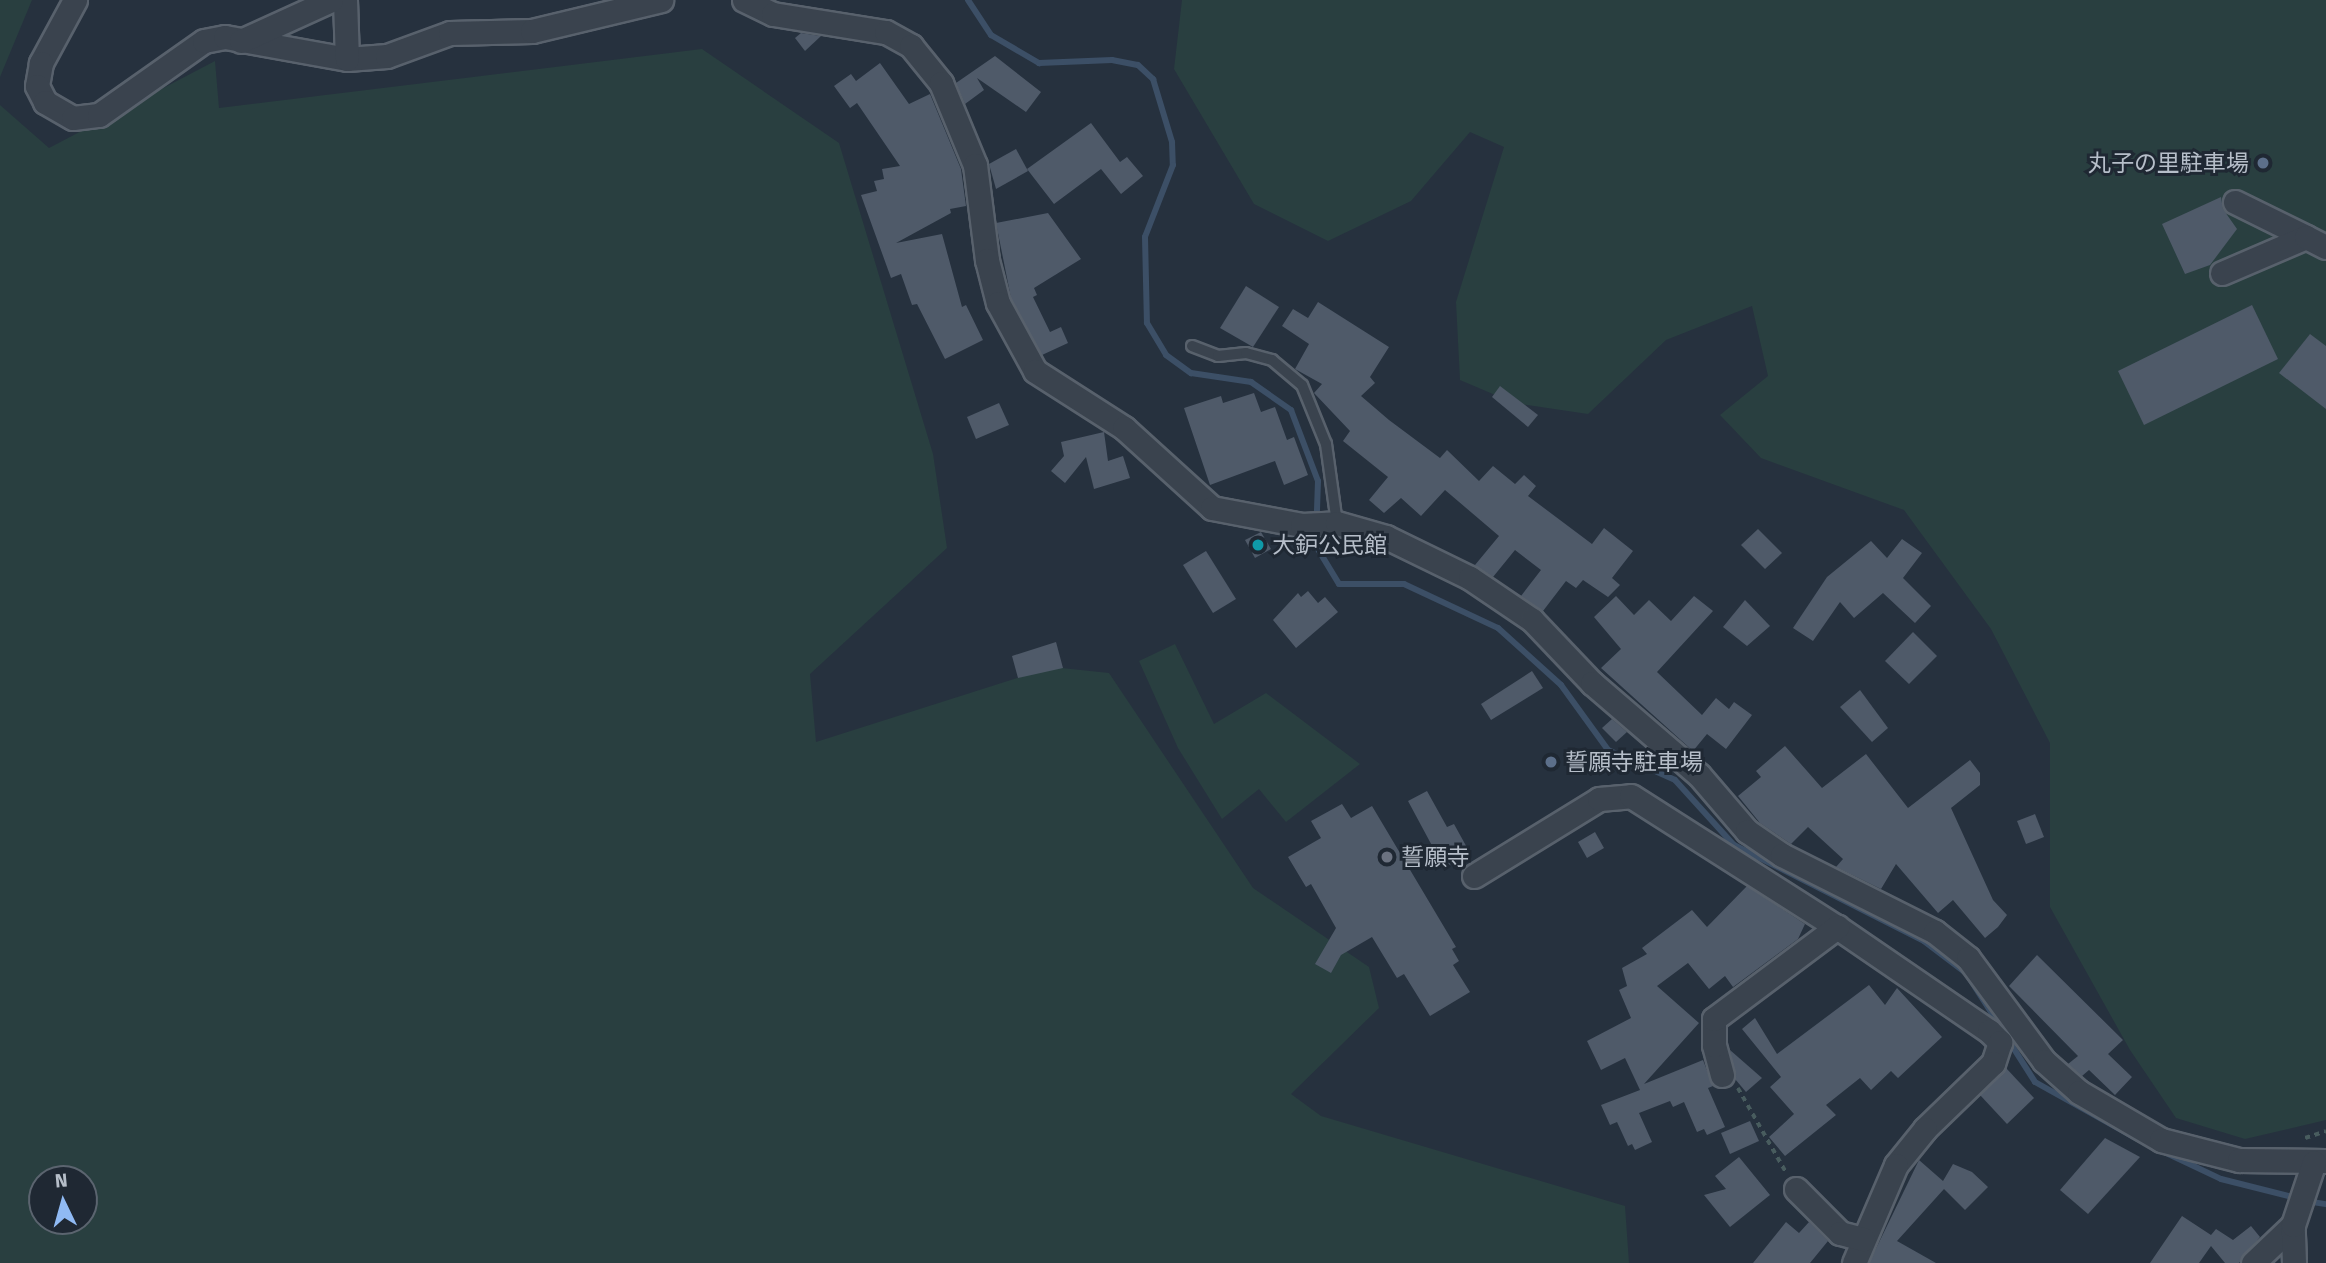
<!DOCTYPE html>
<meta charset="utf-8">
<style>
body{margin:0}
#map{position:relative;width:2326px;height:1263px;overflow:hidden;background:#26313e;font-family:"Fira Sans","Noto Sans JP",sans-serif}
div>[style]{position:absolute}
.green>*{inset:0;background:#293f40}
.stream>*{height:6px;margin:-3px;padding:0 3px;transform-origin:3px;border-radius:3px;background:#3c4f66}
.building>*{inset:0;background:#4f5a69}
.path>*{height:3.5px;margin-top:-1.75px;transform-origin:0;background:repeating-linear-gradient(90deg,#485c5e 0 5px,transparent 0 10px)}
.roads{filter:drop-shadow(2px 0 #58616c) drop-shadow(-2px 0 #58616c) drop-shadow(0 2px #58616c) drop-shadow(0 -2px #58616c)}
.lane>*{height:10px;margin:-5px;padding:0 5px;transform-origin:5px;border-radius:5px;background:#3a434e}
.street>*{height:23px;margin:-11.5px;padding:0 11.5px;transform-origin:11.5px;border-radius:11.5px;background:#3a434e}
.dots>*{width:19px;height:19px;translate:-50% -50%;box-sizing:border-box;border:4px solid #1f2833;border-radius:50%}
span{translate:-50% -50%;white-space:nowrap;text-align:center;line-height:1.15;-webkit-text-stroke:6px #1f2833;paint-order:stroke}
.poi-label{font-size:23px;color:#b6bec9}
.right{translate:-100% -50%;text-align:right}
.left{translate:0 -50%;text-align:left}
.north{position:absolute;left:28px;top:1165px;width:70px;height:70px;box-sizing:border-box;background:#1f2833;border:2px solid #5b646f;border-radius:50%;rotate:355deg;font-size:19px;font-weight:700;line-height:28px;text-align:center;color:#b6bec9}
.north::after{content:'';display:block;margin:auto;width:24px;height:32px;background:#90baf4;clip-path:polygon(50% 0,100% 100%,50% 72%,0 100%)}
</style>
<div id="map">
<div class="green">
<div style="clip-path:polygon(0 0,32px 0,0 77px)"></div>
<div style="clip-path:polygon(1182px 0,2326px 0,2326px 1120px,2245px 1139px,2176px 1118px,2130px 1050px,2050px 907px,2050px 743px,1991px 629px,1904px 510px,1761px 458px,1720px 415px,1768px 376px,1752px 306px,1666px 340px,1588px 414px,1514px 403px,1460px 380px,1456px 302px,1504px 147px,1470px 132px,1411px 201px,1328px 241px,1254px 204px,1174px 69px)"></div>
<div style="clip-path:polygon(evenodd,702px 49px,839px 143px,933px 454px,947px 548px,810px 674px,816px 742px,1052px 667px,1109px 673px,1253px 888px,1369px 967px,1379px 1008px,1291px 1094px,1321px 1116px,1625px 1206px,1629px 1263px,0 1263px,0 105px,49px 148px,215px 61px,219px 108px,702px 49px,42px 1179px,84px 1179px,84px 1221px,42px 1221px,42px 1179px)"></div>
<div style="clip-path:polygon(1175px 644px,1214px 724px,1266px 693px,1360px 764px,1286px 822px,1259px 789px,1222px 819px,1178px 748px,1139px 661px)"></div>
</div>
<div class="stream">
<div style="left:968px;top:0;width:42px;rotate:56.7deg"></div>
<div style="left:991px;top:35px;width:56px;rotate:30.3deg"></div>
<div style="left:1039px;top:63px;width:73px;rotate:-2.4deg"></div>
<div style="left:1112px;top:60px;width:26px;rotate:11deg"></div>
<div style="left:1138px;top:65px;width:21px;rotate:43deg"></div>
<div style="left:1153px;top:79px;width:66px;rotate:73.2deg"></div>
<div style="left:1172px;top:142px;width:23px;rotate:88deg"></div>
<div style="left:1173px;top:165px;width:77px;rotate:111.3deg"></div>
<div style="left:1145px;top:237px;width:86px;rotate:88.7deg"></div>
<div style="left:1147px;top:323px;width:37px;rotate:59deg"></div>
<div style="left:1166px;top:355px;width:31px;rotate:36deg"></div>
<div style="left:1191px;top:373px;width:61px;rotate:8.5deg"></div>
<div style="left:1251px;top:382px;width:49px;rotate:35deg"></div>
<div style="left:1291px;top:410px;width:76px;rotate:69.2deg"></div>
<div style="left:1318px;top:481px;width:38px;rotate:92deg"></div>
<div style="left:1316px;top:530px;width:16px;rotate:90deg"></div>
<div style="left:1316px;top:546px;width:44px;rotate:58.8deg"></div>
<div style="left:1339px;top:584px;width:65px"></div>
<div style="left:1404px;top:584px;width:104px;rotate:25.1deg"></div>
<div style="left:1498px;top:628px;width:85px;rotate:42.1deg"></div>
<div style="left:1561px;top:685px;width:80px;rotate:54.1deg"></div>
<div style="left:1608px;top:750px;width:73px;rotate:24.1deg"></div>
<div style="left:1675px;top:780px;width:88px;rotate:47.8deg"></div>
<div style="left:1734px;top:845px;width:213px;rotate:26.8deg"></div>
<div style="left:1924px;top:941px;width:53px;rotate:37.3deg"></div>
<div style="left:1966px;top:973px;width:67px;rotate:57.3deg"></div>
<div style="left:2007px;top:1038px;width:52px;rotate:57.5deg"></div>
<div style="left:2035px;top:1082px;width:119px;rotate:29.1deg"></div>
<div style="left:2162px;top:1151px;width:65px;rotate:25.4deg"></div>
<div style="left:2221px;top:1179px;width:77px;rotate:14.2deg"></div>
<div style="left:2306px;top:1201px;width:20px;rotate:9deg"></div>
</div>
<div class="building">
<div style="clip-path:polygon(801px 33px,821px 36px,805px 51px,795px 38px)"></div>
<div style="clip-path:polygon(995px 56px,1041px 92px,1026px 112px,977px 78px,984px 90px,965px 104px,956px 83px)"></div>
<div style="clip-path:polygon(880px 63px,909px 104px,930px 94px,961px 169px,966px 206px,950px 209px,951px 213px,896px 243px,942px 234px,962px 307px,966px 305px,983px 340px,945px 359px,917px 304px,912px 305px,901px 274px,891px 278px,861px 195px,877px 191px,874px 181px,884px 179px,882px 169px,900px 166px,857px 103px,850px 108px,834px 86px,851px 74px,856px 81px)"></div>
<div style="clip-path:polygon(1091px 123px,1120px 162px,1127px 157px,1143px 176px,1121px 194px,1101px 169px,1054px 204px,1027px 169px)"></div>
<div style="clip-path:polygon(1016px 149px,1028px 171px,996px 189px,989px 164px)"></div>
<div style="clip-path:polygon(2221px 197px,2223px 209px,2237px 229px,2210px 265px,2185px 274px,2162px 224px)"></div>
<div style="clip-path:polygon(1048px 213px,1081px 259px,1034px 288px,1037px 295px,1033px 297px,1050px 332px,1061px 327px,1068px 343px,1042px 355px,1011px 298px,996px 223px)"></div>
<div style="clip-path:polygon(1246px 286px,1279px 307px,1253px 347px,1220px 328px)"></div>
<div style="clip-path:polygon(1318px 302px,1389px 347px,1370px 377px,1375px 383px,1361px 396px,1389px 420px,1440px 458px,1447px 450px,1479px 481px,1493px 466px,1515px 484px,1524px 475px,1536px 486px,1528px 496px,1592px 544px,1604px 528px,1633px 551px,1612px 578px,1620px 585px,1608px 597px,1583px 580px,1576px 588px,1566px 581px,1543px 611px,1521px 596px,1541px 570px,1515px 550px,1493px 577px,1475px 565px,1499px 536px,1445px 490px,1421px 516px,1401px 498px,1384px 513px,1369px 500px,1388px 477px,1343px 441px,1350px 431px,1314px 393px,1322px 384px,1295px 369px,1309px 344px,1282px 326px,1293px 309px,1308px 318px)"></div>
<div style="clip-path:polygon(2252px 305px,2278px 359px,2144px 425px,2118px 371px)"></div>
<div style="clip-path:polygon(2310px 334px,2326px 346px,2326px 409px,2279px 373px)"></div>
<div style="clip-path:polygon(1500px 386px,1538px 415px,1528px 427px,1492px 397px)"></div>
<div style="clip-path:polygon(1254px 393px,1261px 412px,1275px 407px,1287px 440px,1294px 437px,1308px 475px,1284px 485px,1275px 461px,1210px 485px,1184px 408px,1221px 396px,1223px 403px)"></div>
<div style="clip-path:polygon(999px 403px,1009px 425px,976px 439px,967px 417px)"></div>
<div style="clip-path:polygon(1104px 432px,1108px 461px,1123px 456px,1130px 478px,1094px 489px,1086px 457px,1065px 483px,1051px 471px,1064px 456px,1061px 442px)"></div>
<div style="clip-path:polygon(1758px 529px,1782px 553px,1765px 569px,1741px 545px)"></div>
<div style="clip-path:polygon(1261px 532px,1271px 549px,1255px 558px,1245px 540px)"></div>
<div style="clip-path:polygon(1902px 539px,1922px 553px,1903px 578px,1931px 606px,1915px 623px,1883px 593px,1854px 618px,1840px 602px,1813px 641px,1793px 628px,1827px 577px,1871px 541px,1887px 558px)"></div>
<div style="clip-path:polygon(1206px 551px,1236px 599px,1213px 613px,1183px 565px)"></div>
<div style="clip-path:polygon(1308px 591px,1318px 603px,1325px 597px,1338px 612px,1296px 648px,1273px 620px,1298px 593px,1301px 597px)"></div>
<div style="clip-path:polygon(1616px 596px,1634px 615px,1649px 600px,1671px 621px,1694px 596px,1713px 611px,1657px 672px,1702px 715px,1716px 698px,1729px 709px,1734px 702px,1752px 715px,1726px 749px,1707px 734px,1693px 751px,1601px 668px,1621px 649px,1594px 617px)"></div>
<div style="clip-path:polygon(1745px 600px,1770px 626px,1747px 646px,1723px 627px)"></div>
<div style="clip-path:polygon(1913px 632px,1937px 656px,1909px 684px,1885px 661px)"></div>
<div style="clip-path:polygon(1056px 642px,1063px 668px,1018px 678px,1012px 656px)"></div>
<div style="clip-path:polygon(1532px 671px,1543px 688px,1491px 720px,1481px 704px)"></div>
<div style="clip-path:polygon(1860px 690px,1888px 728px,1872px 742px,1840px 707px)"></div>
<div style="clip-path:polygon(1612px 719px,1627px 732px,1616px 742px,1602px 728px)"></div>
<div style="clip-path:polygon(1785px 746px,1822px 788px,1866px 754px,1908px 808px,1970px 760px,1980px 773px,1980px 785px,1951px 808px,1993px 900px,2007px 915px,1998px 927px,1985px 938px,1953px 900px,1938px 913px,1896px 864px,1881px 889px,1836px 867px,1843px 859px,1808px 827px,1791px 844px,1760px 823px,1738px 796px,1761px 777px,1756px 771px)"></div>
<div style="clip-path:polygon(1427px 791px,1447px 827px,1454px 824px,1470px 853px,1444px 868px,1408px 801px)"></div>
<div style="clip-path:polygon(1342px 804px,1351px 818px,1372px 806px,1456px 947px,1452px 949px,1459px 961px,1453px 965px,1470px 992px,1430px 1016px,1404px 974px,1397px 978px,1372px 937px,1341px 955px,1331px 973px,1315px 964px,1336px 928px,1311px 884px,1306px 887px,1288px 857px,1321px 838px,1311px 821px)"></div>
<div style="clip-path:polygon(2035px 814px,2044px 837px,2026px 844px,2017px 821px)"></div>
<div style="clip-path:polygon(1595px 832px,1604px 848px,1587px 858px,1578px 842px)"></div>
<div style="clip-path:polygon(1747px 886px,1805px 924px,1798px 939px,1733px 987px,1725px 976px,1709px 989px,1688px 963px,1657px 986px,1699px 1023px,1644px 1084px,1703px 1060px,1713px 1086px,1708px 1088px,1725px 1127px,1707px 1135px,1704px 1129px,1697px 1132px,1684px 1102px,1673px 1107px,1670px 1101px,1639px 1113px,1652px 1142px,1635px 1150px,1632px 1144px,1628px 1146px,1617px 1122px,1610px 1125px,1601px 1105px,1640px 1090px,1625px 1058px,1601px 1070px,1587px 1041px,1631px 1018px,1619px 990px,1627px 986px,1622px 968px,1647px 954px,1642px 948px,1692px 910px,1707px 927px)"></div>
<div style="clip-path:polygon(2037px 955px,2123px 1040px,2108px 1054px,2132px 1077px,2115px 1095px,2089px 1070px,2082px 1076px,2068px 1064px,2078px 1056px,2009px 986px)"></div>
<div style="clip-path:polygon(1869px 985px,1885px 1005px,1897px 988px,1942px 1037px,1898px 1078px,1891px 1071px,1871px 1090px,1860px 1078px,1826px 1105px,1836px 1115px,1785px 1156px,1769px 1137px,1794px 1114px,1770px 1087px,1781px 1077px,1742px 1029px,1755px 1018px,1777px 1054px)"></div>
<div style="clip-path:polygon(1730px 1050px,1762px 1078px,1746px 1092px,1735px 1079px)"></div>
<div style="clip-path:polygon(2006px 1068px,2034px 1098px,2007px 1124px,1980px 1095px)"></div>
<div style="clip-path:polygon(1750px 1121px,1759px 1141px,1730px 1154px,1721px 1133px)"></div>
<div style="clip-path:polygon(2105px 1138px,2140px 1157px,2088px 1214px,2060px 1190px)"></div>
<div style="clip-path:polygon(1739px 1157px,1770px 1195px,1730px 1227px,1704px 1195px,1726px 1189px,1715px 1176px)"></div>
<div style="clip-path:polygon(1919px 1160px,1943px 1181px,1953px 1164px,1972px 1172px,1988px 1187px,1965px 1210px,1944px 1189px,1897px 1241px,1936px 1263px,1869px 1263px)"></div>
<div style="clip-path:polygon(2182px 1216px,2211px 1235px,2216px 1229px,2233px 1240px,2251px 1226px,2260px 1237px,2239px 1263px,2225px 1263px,2211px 1246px,2199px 1263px,2150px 1263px)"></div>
<div style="clip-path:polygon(1786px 1222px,1799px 1233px,1809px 1222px,1828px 1241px,1810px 1263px,1753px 1263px)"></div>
</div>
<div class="path">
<div style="left:1738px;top:1088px;width:97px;rotate:60.3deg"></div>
<div style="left:2305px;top:1138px;width:22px;rotate:-18deg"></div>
</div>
<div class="roads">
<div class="lane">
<div style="left:1192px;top:346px;width:28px;rotate:21deg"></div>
<div style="left:1218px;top:356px;width:28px;rotate:-6deg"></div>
<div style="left:1246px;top:353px;width:27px;rotate:15deg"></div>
<div style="left:1272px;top:360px;width:39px;rotate:40deg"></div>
<div style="left:1302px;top:385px;width:64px;rotate:67.9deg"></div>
<div style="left:1326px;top:444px;width:80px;rotate:82.1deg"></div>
</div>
<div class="street">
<div style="left:75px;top:0;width:72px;rotate:118.4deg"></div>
<div style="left:41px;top:63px;width:23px;rotate:100deg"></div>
<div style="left:37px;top:86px;width:18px;rotate:63deg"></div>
<div style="left:45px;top:102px;width:32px;rotate:30deg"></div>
<div style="left:73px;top:118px;width:26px;rotate:-7deg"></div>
<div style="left:99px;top:115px;width:128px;rotate:-35.2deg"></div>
<div style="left:204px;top:41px;width:21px;rotate:-11deg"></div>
<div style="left:225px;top:37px;width:124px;rotate:10.2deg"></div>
<div style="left:347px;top:59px;width:40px;rotate:-4.3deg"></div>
<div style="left:387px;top:56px;width:67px;rotate:-20.1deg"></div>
<div style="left:450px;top:33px;width:82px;rotate:-1.4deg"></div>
<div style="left:532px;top:31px;width:133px;rotate:-13.5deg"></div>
<div style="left:345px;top:0;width:59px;rotate:88.1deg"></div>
<div style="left:744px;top:0;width:32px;rotate:26deg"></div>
<div style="left:773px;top:14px;width:114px;rotate:9.1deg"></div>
<div style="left:886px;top:32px;width:29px;rotate:29deg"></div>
<div style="left:911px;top:46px;width:48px;rotate:51deg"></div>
<div style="left:941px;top:83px;width:89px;rotate:67.5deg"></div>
<div style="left:975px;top:165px;width:96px;rotate:82.8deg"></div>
<div style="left:987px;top:260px;width:44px;rotate:75.7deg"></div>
<div style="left:998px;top:303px;width:77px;rotate:61.4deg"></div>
<div style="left:1035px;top:371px;width:106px;rotate:32.6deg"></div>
<div style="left:1124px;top:428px;width:119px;rotate:42.3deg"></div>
<div style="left:1212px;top:508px;width:92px;rotate:10.7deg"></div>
<div style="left:1302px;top:525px;width:35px;rotate:-3deg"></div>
<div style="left:1337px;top:523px;width:51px;rotate:15.9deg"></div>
<div style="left:1386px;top:537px;width:93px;rotate:26deg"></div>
<div style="left:1470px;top:578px;width:75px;rotate:34.1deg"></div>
<div style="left:1532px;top:620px;width:87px;rotate:46.4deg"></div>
<div style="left:1592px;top:683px;width:141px;rotate:40.7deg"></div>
<div style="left:1699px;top:775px;width:74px;rotate:49.4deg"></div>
<div style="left:1747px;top:831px;width:42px;rotate:34.4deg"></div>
<div style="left:1782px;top:855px;width:171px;rotate:26.7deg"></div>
<div style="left:1935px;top:932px;width:42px;rotate:38.2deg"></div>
<div style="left:1968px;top:958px;width:128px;rotate:53.6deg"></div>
<div style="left:2044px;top:1061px;width:47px;rotate:41.5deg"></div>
<div style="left:2079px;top:1092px;width:95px;rotate:30.3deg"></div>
<div style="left:2161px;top:1140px;width:81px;rotate:14.4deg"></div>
<div style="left:2239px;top:1160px;width:87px;rotate:0.7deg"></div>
<div style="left:241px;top:41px;width:99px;rotate:-24.5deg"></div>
<div style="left:2235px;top:202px;width:79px;rotate:26.2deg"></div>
<div style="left:2222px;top:273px;width:91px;rotate:-23.2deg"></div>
<div style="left:2306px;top:237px;width:22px;rotate:27deg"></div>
<div style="left:1474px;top:876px;width:147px;rotate:-31.6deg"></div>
<div style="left:1599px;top:799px;width:32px;rotate:-5deg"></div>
<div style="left:1631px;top:796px;width:244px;rotate:32.5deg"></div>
<div style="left:1837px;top:927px;width:184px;rotate:34.4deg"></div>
<div style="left:1989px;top:1031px;width:16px;rotate:45deg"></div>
<div style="left:2000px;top:1042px;width:22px;rotate:108deg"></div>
<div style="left:1993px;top:1063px;width:95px;rotate:135.9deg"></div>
<div style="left:1925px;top:1129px;width:46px;rotate:128.9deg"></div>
<div style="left:1896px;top:1165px;width:107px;rotate:113.2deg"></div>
<div style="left:1722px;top:1075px;width:31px;rotate:-105deg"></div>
<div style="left:1714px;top:1045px;width:26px;rotate:-90deg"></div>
<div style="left:1714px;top:1019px;width:154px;rotate:-36.8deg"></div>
<div style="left:1796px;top:1189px;width:62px;rotate:45deg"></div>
<div style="left:1840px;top:1233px;width:24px;rotate:15deg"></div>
<div style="left:2253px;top:1263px;width:55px;rotate:-43.5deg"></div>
<div style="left:2294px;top:1263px;width:38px;rotate:-92deg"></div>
<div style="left:2293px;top:1225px;width:66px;rotate:-71.6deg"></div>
</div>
</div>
<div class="dots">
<div style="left:2263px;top:163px;background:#5c6f8a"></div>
<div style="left:1258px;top:545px;background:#0f9aa8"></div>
<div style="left:1551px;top:762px;background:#5c6f8a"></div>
<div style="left:1387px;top:857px;background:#6b7280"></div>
</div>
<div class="poi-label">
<span class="right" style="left:2249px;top:163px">丸子の里駐車場</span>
<span class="left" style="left:1272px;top:545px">大鈩公民館</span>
<span class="left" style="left:1565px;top:762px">誓願寺駐車場</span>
<span class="left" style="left:1401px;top:857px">誓願寺</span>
</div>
<div class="north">N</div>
</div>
